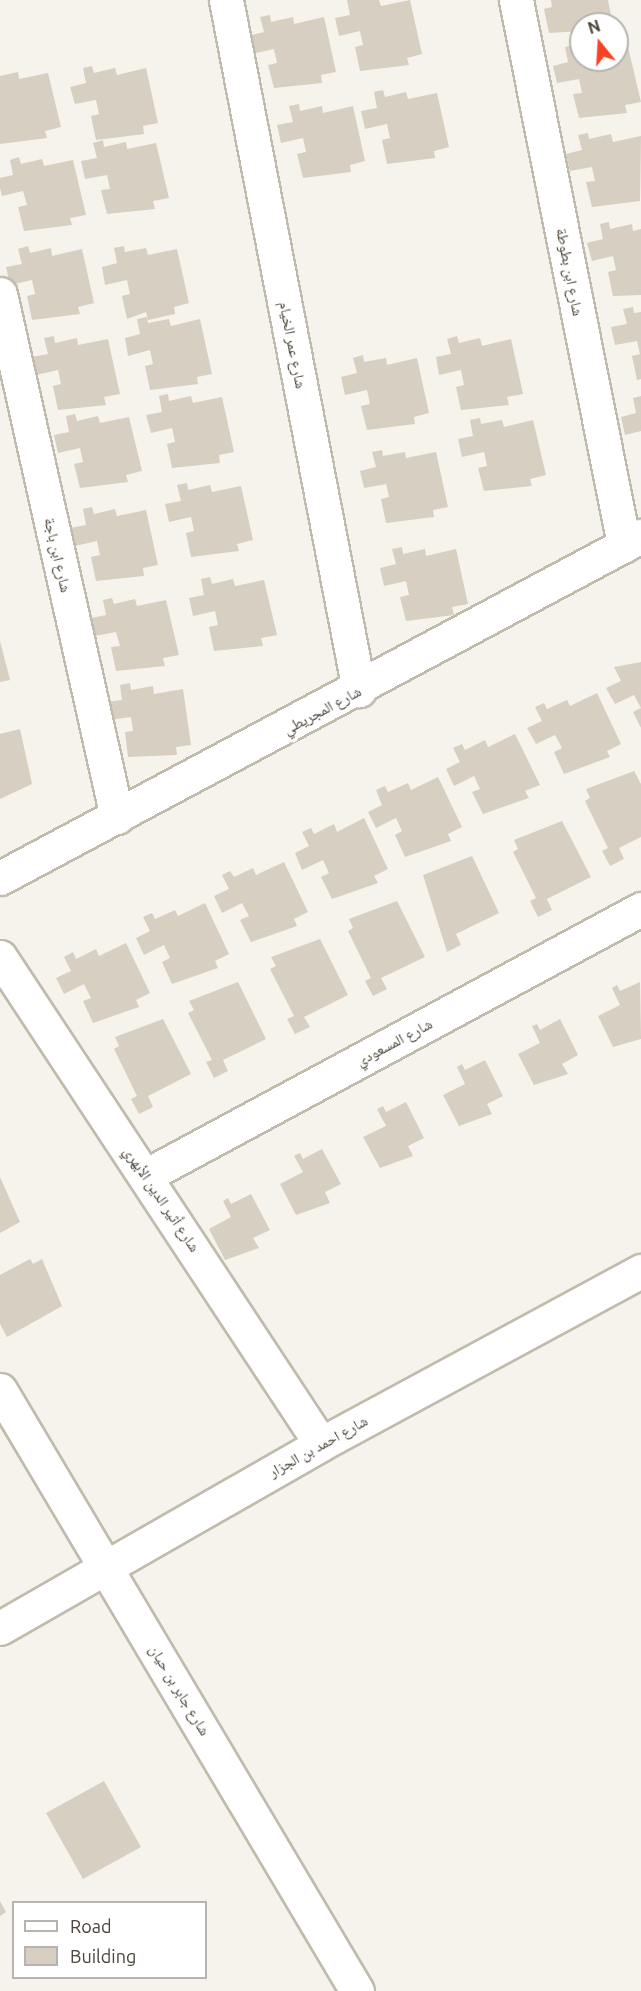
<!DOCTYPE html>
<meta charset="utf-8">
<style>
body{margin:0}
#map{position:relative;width:641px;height:1991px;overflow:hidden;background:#f6f3ec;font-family:Ubuntu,"Noto Naskh Arabic",sans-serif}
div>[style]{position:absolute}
.building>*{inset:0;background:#d7cfc1}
.roads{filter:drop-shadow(2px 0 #c1bbae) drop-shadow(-2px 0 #c1bbae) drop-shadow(0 2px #c1bbae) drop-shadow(0 -2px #c1bbae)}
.minor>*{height:33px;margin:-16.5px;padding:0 16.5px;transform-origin:16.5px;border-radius:16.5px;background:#fff}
span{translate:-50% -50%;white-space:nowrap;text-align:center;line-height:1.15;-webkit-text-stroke:6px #fff;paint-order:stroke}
.street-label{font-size:15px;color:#4a4439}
.legend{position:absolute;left:12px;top:1901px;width:195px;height:78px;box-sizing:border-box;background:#fff;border:2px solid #b7b4b0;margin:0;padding:8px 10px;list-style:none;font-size:18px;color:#4a4439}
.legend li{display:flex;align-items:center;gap:12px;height:30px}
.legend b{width:30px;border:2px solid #b7b4b0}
.north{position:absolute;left:569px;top:12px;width:60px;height:60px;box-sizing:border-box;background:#fff;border:2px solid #b7b4b0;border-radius:50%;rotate:342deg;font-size:16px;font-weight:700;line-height:24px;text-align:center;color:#4a4439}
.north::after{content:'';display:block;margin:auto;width:21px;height:27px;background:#f74322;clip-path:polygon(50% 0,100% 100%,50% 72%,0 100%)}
</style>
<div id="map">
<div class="building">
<div style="clip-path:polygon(347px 0,379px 0,381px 6px,410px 0,422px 54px,407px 58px,409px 65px,360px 71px,355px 47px,363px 45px,360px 31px,339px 36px,335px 18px,350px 15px)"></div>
<div style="clip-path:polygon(551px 0,608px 0,611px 16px,581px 24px,581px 31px,549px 33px,544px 9px,552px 7px)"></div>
<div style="clip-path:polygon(270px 15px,271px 22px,293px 17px,294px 24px,324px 17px,336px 72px,321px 75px,322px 83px,274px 88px,268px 65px,277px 63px,274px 49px,252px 54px,248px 36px,264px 32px,260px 17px)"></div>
<div style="clip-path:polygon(574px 45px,581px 60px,617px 60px,617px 50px,628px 47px,641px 102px,625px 105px,627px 113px,579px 118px,573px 94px,582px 93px,579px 79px,557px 83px,553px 66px,568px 62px,565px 47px)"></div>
<div style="clip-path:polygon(92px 66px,94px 73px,115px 68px,117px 75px,146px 68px,158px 123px,143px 126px,144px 134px,96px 140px,91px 116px,99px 114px,96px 100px,75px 104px,70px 87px,86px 83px,83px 68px)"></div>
<div style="clip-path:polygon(18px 72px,19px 79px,48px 73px,61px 127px,45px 131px,47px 138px,0 144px,0 76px)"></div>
<div style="clip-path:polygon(383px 90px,385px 97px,406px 92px,408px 99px,437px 93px,449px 147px,434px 151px,435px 158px,387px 164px,382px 140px,390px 138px,387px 124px,365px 129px,361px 111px,377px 108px,374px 92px)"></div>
<div style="clip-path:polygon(299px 104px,300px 111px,322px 106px,323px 113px,353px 106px,365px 161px,350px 165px,351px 172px,303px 178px,297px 154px,306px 152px,303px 138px,281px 143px,277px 125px,293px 122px,289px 106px)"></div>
<div style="clip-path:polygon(588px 133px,589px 139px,611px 134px,613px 142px,641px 136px,640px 201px,592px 207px,586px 182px,595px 181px,592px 167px,570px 171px,566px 154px,582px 150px,578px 135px)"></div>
<div style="clip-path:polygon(103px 140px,104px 147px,126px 142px,127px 149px,156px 143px,169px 198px,153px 201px,155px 209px,107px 214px,101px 190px,110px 189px,107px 175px,85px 179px,81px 161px,97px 158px,93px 143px)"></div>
<div style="clip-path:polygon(19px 157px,21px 164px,42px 159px,44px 166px,73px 160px,86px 215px,70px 218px,72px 225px,24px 231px,18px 207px,27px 205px,23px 191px,2px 196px,0 188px,0 178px,13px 175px,10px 160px)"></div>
<div style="clip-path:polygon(609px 222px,610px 229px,632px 224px,633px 231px,641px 229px,641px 295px,613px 296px,608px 272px,616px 270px,613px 256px,592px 261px,587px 243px,603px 239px,600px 224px)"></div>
<div style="clip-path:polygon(28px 246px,30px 253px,51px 248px,52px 256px,82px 249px,94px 303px,78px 307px,80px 314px,32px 320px,27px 296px,35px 294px,32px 280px,10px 285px,6px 267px,22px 264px,18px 249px)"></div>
<div style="clip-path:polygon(124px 246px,125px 252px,146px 248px,148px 255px,177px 249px,189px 303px,174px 307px,175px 314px,148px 320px,146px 312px,127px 319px,122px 296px,130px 294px,127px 280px,105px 285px,102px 267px,117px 263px,114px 248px)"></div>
<div style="clip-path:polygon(633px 307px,634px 313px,641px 312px,641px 379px,637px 380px,632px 356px,640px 354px,637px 341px,615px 345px,611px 327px,627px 324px,623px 309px)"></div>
<div style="clip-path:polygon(147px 317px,148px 323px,169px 319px,171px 326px,200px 319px,212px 374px,197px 377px,198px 384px,150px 390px,145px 366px,153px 364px,150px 350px,128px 356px,125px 338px,140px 334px,137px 319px)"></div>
<div style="clip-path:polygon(54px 336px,55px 343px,77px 338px,78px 345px,108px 339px,120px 394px,104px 397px,106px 405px,58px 410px,53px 386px,61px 384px,58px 370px,36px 375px,32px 357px,48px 354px,44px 338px)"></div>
<div style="clip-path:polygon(457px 336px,459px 343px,480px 338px,482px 346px,511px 339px,523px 394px,507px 397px,509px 405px,461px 410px,456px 387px,464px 385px,461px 370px,439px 375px,436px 357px,451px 354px,447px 339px)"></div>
<div style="clip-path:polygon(363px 355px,364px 362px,386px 358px,387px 365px,417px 358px,429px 413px,414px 417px,415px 424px,367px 430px,361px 406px,370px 404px,367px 390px,345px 395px,341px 377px,357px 373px,353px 358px)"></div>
<div style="clip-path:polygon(168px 394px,169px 401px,191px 396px,193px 403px,222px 397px,234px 452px,219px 455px,220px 463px,172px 468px,167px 444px,175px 442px,172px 428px,151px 433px,146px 415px,162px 412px,159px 396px)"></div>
<div style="clip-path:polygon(641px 396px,641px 431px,625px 435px,621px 417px,636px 413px,633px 398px)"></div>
<div style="clip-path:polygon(75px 414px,77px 421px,98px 416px,100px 423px,129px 417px,142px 471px,126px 475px,128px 482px,80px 488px,74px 464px,83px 462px,80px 448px,58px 453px,54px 435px,69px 432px,66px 416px)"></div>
<div style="clip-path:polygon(480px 418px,481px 424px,502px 420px,504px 427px,533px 420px,546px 475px,530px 479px,532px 486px,484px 491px,478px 468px,487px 466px,484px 452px,462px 457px,458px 439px,473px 436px,470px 420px)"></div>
<div style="clip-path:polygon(382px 450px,383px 456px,405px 452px,406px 458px,436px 452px,448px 507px,433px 510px,434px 517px,386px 523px,381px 499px,389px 497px,386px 484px,364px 488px,360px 471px,376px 467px,372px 452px)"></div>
<div style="clip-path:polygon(187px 483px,188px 490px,210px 485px,212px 492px,241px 486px,253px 540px,237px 544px,239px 551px,191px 557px,186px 533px,194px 531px,191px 517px,169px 522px,165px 504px,181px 501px,177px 485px)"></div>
<div style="clip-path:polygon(92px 507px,94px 514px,115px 509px,117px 516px,146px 510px,158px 565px,143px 568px,144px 576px,96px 581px,91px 557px,100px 555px,97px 541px,75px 546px,70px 528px,86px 525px,83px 509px)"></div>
<div style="clip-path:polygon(402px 547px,403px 554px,425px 549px,426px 556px,456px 549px,468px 604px,452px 607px,454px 615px,406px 621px,400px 597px,409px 595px,406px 581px,384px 586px,380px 568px,396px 564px,392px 549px)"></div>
<div style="clip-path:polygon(210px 577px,212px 584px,233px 579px,235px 586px,264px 580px,277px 635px,261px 638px,263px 646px,214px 651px,209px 627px,218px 625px,215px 611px,193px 616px,189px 598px,204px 595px,201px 579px)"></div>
<div style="clip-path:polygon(112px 598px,114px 604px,135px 599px,137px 606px,166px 600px,179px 655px,163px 658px,165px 666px,116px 671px,111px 647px,120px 646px,116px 632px,95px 636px,91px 618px,106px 615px,103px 600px)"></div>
<div style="clip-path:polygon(0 641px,10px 680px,0 682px)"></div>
<div style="clip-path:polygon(641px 662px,641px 728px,633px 712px,641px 708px,634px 695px,615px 704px,606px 688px,621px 681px,614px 667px)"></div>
<div style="clip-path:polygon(130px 683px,131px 690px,153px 686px,154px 694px,183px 689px,191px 745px,176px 747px,177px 755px,128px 757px,125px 732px,133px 731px,131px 717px,109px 720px,107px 702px,122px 700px,120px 685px)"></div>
<div style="clip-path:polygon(597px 693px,621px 744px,607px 751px,610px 757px,564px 774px,554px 752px,562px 748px,555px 735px,536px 744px,527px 728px,542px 721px,535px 707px,544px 703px,547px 709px,567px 700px,570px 706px)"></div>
<div style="clip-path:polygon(20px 729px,32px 784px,0 799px,0 734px)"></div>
<div style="clip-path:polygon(515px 734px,540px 785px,525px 791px,529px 798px,483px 814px,472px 792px,480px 789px,474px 776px,454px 786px,446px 769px,460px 762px,453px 748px,462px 744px,465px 750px,485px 740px,488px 747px)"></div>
<div style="clip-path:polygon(634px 771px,641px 784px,641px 837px,619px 848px,624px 859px,610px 866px,602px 851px,608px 848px,585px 801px,590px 798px,586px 789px)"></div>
<div style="clip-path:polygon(438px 777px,462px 827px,448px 834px,451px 841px,405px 857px,395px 835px,402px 831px,396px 818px,376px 828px,368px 812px,382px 805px,376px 790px,385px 786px,388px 792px,408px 783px,411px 790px)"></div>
<div style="clip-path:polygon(364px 818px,388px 869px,374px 876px,378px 883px,332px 899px,321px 877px,329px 873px,323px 860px,302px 870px,295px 853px,309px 846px,302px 832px,311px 828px,314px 834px,334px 824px,337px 832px)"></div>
<div style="clip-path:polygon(562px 821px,591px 877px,547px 899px,552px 910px,538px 917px,530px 901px,536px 898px,513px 852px,518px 849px,514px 840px)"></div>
<div style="clip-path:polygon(472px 856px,499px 913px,456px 934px,461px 945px,447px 952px,423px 875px)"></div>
<div style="clip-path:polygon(284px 862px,308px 912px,294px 919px,297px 926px,251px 942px,240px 920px,249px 916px,242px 903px,222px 913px,214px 896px,229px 889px,222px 875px,230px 871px,234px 877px,253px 868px,256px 875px)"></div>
<div style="clip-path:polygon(397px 901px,425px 957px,381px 978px,387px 989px,373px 996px,365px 981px,371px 978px,348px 931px,353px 928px,349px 919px)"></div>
<div style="clip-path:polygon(205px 903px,229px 954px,215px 961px,218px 968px,172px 984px,162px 962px,170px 958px,164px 945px,144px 955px,136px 938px,150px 931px,143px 917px,152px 913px,155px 919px,175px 910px,178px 916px)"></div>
<div style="clip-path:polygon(320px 939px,348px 995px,304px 1017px,310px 1027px,295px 1034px,287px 1019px,294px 1016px,270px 969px,276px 966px,271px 957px)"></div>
<div style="clip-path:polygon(126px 943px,150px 993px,136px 1000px,139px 1007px,93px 1023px,83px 1001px,91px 998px,84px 984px,64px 994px,56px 978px,71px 971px,64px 957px,73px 952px,76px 959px,96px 949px,99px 956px)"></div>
<div style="clip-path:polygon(238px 982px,266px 1039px,223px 1060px,228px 1071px,214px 1078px,206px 1062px,212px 1060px,188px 1013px,194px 1010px,189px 1001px)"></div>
<div style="clip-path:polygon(640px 982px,641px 1039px,613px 1047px,598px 1016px,620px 1005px,612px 988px,617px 985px,620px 991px)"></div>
<div style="clip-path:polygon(163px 1019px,191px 1074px,148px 1096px,153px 1107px,139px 1114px,131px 1099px,137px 1096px,114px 1049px,119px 1046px,115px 1037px)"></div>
<div style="clip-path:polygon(560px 1019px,578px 1055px,562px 1064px,568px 1074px,534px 1085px,518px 1054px,540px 1043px,532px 1026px,537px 1024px,540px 1030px)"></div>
<div style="clip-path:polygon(485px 1060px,503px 1096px,487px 1104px,492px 1114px,459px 1126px,443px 1095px,465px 1084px,457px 1067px,462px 1064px,465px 1070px)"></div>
<div style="clip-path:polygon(406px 1102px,424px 1138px,408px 1146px,413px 1156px,380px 1168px,363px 1137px,386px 1126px,377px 1109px,383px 1106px,386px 1112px)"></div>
<div style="clip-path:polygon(322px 1149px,341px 1184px,325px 1192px,330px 1203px,296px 1215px,280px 1184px,303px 1172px,294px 1156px,300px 1153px,303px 1159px)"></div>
<div style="clip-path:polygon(0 1177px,20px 1222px,0 1233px)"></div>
<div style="clip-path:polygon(251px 1194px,270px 1230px,253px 1238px,259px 1248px,225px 1260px,209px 1229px,231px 1217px,223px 1201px,228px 1198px,231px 1204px)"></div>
<div style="clip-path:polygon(30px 1259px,33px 1264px,42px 1259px,62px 1306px,7px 1337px,0 1324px,0 1275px)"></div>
<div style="clip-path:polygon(104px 1781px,141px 1847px,83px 1879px,46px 1813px)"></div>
<div style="clip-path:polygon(0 1901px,6px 1912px,0 1916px)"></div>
</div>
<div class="roads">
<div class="minor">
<div style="left:226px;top:0;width:703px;rotate:79.09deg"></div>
<div style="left:516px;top:0;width:556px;rotate:78.79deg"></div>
<div style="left:0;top:294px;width:536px;rotate:77.39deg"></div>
<div style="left:0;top:878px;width:727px;rotate:-28.08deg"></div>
<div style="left:0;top:957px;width:583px;rotate:56.61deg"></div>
<div style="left:147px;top:1175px;width:561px;rotate:-28.3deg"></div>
<div style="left:0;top:1390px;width:699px;rotate:59.29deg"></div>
<div style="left:0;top:1628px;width:370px;rotate:-29.8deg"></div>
<div style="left:321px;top:1444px;width:364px;rotate:-28.4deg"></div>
</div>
</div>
<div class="street-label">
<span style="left:570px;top:272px;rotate:79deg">شارع ابن بطوطة</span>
<span style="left:293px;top:345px;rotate:79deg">شارع عمر الخيام</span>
<span style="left:58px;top:555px;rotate:77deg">شارع ابن باجة</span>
<span style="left:322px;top:710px;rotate:-28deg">شارع المجريطي</span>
<span style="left:394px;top:1042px;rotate:-28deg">شارع المسعودي</span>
<span style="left:162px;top:1199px;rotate:56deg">شارع أثير الدين الأبهري</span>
<span style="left:318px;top:1446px;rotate:-29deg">شارع احمد بن الجزار</span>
<span style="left:180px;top:1690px;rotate:59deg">شارع جابر بن حيان</span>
</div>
<ul class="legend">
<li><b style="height:8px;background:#fff"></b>Road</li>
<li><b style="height:16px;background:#d7cfc1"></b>Building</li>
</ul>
<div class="north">N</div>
</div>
